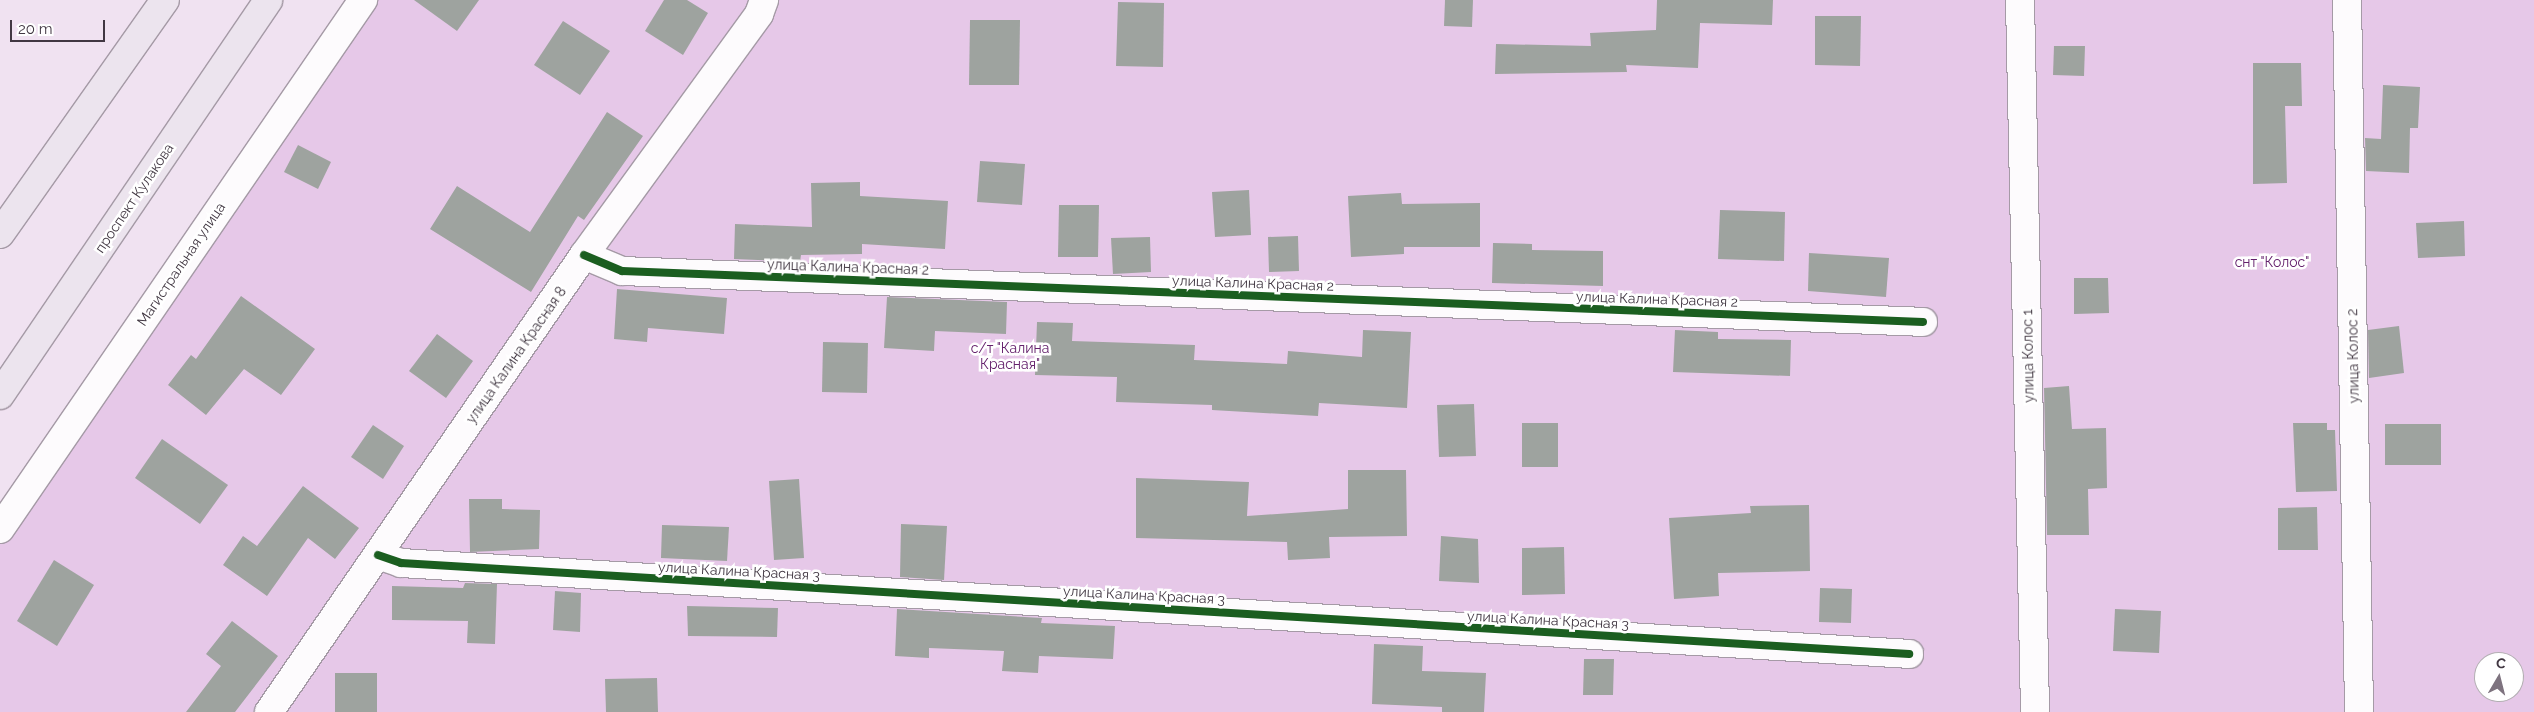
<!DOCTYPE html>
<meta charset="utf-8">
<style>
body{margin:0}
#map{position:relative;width:2534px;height:712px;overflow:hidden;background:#f0e2f1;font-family:Raleway,sans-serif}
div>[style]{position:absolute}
.green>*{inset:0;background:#e6c8e8}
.building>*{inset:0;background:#9ea39f}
.roads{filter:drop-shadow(1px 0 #a59aa6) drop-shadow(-1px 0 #a59aa6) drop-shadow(0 1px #a59aa6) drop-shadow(0 -1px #a59aa6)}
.minor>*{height:28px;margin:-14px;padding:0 14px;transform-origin:14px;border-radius:14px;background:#fdfbfd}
.primary>*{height:28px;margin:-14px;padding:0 14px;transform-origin:14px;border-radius:14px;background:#ece4ee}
.cycleway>*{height:8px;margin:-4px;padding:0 4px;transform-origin:4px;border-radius:4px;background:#1b5e20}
span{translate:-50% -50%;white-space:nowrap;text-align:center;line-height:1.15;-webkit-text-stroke:5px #fff;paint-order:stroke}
.street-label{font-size:14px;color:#413742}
.park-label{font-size:14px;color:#64206c}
.north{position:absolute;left:2474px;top:652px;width:50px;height:50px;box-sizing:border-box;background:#fff;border:1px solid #b3afb3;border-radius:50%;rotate:8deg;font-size:14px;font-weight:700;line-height:20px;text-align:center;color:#413742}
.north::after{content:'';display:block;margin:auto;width:18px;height:22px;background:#7e737f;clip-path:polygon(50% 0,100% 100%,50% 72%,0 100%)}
.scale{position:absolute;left:10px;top:20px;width:95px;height:22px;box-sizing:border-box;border:2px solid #413742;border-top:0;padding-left:6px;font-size:15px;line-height:18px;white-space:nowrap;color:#413742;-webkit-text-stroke:4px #fff;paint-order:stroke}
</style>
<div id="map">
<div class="green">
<div style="clip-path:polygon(evenodd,346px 0,2534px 0,2534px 712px,0 712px,0 521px,346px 0,2484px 662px,2514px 662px,2514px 692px,2484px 692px,2484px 662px)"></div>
</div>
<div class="building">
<div style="clip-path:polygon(414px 0,479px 0,457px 31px)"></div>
<div style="clip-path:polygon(664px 0,687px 0,708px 13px,683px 55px,645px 31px)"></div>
<div style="clip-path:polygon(1445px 0,1473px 0,1472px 27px,1444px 26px)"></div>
<div style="clip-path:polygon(1657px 0,1773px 0,1772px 25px,1700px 23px,1698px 68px,1626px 65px,1627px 72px,1495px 74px,1496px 44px,1591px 46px,1590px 33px,1656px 30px)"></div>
<div style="clip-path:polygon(1118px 2px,1164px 3px,1163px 67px,1116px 66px)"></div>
<div style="clip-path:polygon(1815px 16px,1861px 16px,1860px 66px,1815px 65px)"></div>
<div style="clip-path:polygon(970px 20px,1020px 20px,1019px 85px,969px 85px)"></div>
<div style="clip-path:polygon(563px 21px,610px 51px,580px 95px,534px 65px)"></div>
<div style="clip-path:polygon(2054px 46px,2085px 46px,2084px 76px,2053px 75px)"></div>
<div style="clip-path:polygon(2253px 63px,2301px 63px,2302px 106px,2285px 106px,2287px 183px,2253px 184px)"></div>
<div style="clip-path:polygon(2383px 85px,2420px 87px,2418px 128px,2410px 128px,2409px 173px,2366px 171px,2365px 138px,2381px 139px)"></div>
<div style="clip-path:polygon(607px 112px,643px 136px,584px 220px,578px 216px,531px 292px,430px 229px,457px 186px,530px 232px)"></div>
<div style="clip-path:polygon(298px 145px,331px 162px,318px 189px,284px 172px)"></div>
<div style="clip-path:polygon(980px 161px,1025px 164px,1022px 205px,977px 202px)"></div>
<div style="clip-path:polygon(860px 182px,860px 196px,948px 201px,945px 249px,862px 244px,862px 254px,801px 255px,800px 262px,734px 259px,735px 224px,812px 227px,811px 183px)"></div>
<div style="clip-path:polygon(1249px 190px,1251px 235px,1215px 237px,1212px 192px)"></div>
<div style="clip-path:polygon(1401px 193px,1402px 204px,1480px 203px,1480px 247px,1404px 247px,1404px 254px,1351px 257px,1348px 196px)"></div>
<div style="clip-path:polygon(1059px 205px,1099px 205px,1098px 257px,1058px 257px)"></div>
<div style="clip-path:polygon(1720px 210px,1785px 212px,1784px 261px,1718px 259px)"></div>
<div style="clip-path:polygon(2464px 221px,2465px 256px,2418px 258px,2416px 223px)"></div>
<div style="clip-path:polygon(1298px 236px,1299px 271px,1269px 272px,1268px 237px)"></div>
<div style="clip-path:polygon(1150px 237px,1151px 272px,1113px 274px,1111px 238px)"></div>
<div style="clip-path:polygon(1493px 243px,1532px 244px,1532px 250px,1603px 251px,1603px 286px,1492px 283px)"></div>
<div style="clip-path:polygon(1809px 253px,1889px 258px,1886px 297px,1808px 291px)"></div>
<div style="clip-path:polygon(2074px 278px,2108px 278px,2109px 313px,2074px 314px)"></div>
<div style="clip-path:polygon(617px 289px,727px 298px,724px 334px,648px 328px,647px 342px,614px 339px)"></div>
<div style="clip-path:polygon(241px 296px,315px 349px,281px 395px,244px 369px,206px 415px,168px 385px,191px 355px,196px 359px)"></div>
<div style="clip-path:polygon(887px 297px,1007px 302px,1006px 334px,935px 331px,934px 351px,884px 348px)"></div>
<div style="clip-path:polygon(1037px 322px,1073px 323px,1072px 341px,1195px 345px,1194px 360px,1287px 364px,1288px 351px,1362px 357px,1363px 330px,1411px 332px,1407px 408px,1319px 403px,1318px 416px,1212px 410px,1212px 405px,1116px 402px,1117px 377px,1035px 375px)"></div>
<div style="clip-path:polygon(2399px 326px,2404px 373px,2369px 378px,2368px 330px)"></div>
<div style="clip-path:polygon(1675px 330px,1718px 332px,1718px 339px,1791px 340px,1790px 376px,1673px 372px)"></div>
<div style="clip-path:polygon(437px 334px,473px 361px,446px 398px,409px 371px)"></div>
<div style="clip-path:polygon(823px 342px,868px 343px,867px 393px,822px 392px)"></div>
<div style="clip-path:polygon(2069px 386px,2072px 429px,2106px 428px,2107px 488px,2088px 489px,2089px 535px,2047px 535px,2044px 388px)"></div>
<div style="clip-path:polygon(1474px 404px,1476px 456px,1439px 457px,1437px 405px)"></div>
<div style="clip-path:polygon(1522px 423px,1558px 423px,1558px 467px,1522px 467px)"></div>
<div style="clip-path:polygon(2293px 423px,2327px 423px,2327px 430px,2335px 430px,2337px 491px,2296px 492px)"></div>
<div style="clip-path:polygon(2385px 424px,2441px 424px,2441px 465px,2385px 465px)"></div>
<div style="clip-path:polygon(373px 425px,404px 446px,383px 479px,351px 457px)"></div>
<div style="clip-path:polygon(162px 439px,228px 485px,200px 524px,135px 478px)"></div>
<div style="clip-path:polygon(1348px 470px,1406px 470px,1407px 536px,1329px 537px,1330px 558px,1288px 560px,1287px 542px,1136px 538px,1136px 478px,1249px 482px,1247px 516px,1348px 509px)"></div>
<div style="clip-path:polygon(799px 479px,804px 558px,774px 560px,769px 481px)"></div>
<div style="clip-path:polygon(303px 486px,359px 528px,335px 559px,308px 538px,267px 596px,223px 565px,243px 536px,257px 546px)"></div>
<div style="clip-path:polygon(469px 499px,502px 499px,502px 509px,540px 510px,539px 549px,470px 552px)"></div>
<div style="clip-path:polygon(1809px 505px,1810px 571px,1718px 573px,1719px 596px,1674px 599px,1669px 518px,1751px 513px,1750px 506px)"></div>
<div style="clip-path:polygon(2317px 507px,2318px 550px,2278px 550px,2278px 508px)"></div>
<div style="clip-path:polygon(901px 524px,947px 526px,944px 580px,900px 577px)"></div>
<div style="clip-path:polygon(662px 525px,729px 527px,727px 561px,661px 558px)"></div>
<div style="clip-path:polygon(1441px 536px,1478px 539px,1479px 583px,1439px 581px)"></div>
<div style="clip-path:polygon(1564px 547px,1565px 594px,1522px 595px,1522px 548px)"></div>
<div style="clip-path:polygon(54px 560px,94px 585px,57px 646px,17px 621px)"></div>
<div style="clip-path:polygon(465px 583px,497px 584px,495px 644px,467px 643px,468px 621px,392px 620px,392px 586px,463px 588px)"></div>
<div style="clip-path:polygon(1820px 588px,1852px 589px,1851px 623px,1819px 622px)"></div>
<div style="clip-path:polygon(555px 591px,581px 593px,580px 632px,553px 630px)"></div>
<div style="clip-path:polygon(687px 606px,778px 608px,777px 637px,688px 636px)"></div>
<div style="clip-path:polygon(897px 609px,1042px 618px,1041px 623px,1115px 626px,1113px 659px,1039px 656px,1038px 673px,1002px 671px,1004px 651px,929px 648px,929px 658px,895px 656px)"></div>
<div style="clip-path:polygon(2115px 609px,2161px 611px,2159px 653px,2113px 651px)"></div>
<div style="clip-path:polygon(232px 621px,278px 656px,235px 712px,186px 712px,221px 666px,206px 654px)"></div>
<div style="clip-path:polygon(1374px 644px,1423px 646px,1422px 671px,1486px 673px,1484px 712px,1442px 712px,1442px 707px,1372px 704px)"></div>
<div style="clip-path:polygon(1584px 659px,1614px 659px,1613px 695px,1583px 695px)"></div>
<div style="clip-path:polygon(335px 673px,377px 673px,377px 712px,335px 712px)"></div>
<div style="clip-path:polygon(657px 678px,658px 712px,606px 712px,605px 679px)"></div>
</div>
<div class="roads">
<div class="minor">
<div style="left:2020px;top:0;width:712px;rotate:88.79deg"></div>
<div style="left:2347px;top:0;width:712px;rotate:89.03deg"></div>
<div style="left:584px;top:255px;width:41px;rotate:22.8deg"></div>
<div style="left:622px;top:271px;width:1302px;rotate:2.24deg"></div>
<div style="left:0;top:529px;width:642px;rotate:-55.54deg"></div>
<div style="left:378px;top:555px;width:24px;rotate:19deg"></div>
<div style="left:401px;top:563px;width:1511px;rotate:3.45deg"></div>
<div style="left:269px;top:712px;width:555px;rotate:-55.42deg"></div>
<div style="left:584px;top:255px;width:298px;rotate:-54deg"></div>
<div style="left:759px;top:14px;width:15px;rotate:-70deg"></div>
</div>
<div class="primary">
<div style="left:0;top:234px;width:286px;rotate:-54.8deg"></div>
<div style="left:0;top:395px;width:477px;rotate:-55.8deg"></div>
</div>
</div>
<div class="cycleway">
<div style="left:584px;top:255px;width:41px;rotate:22.8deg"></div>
<div style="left:622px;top:271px;width:1302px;rotate:2.24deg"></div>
<div style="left:378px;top:555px;width:24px;rotate:19deg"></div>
<div style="left:401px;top:563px;width:1511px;rotate:3.45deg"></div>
</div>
<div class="street-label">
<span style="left:134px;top:198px;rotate:-56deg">проспект Кулакова</span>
<span style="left:181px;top:264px;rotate:-56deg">Магистральная улица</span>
<span style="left:848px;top:267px;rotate:2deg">улица Калина Красная 2</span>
<span style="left:1253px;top:283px;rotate:2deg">улица Калина Красная 2</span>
<span style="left:1657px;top:299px;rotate:2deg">улица Калина Красная 2</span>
<span style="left:516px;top:355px;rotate:-55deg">улица Калина Красная 8</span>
<span style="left:2028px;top:356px;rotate:-91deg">улица Колос 1</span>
<span style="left:2353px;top:356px;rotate:-91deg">улица Колос 2</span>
<span style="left:739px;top:571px;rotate:3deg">улица Калина Красная 3</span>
<span style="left:1144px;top:595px;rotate:3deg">улица Калина Красная 3</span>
<span style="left:1548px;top:620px;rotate:3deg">улица Калина Красная 3</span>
</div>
<div class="park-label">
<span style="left:2272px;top:262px">снт "Колос"</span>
<span style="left:1010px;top:356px">с/т "Калина<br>Красная"</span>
</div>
<div class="north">С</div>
<div class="scale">20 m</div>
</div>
